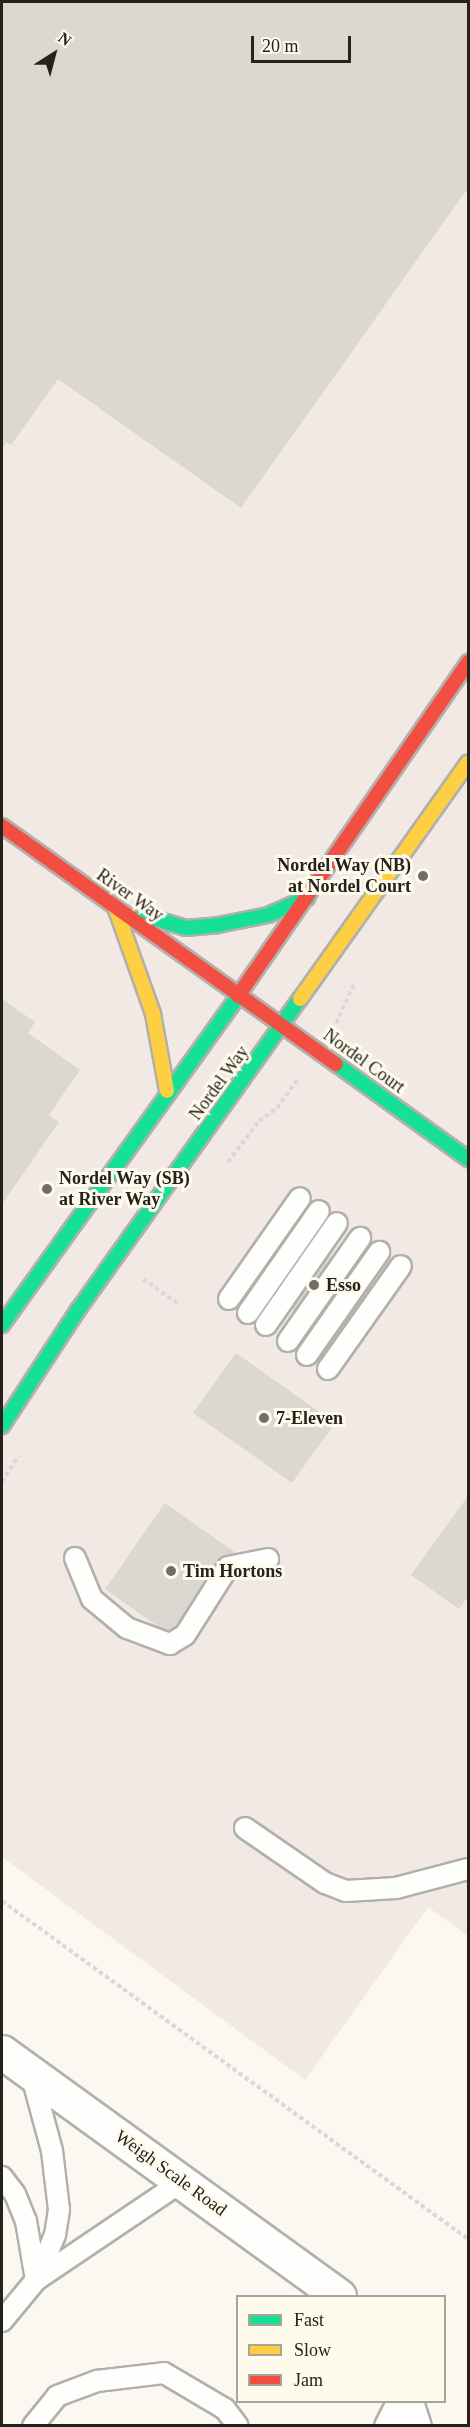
<!DOCTYPE html>
<style>
body{margin:0}
#map{position:relative;width:470px;height:2427px;overflow:hidden;background:#faf8f0;font-family:"Times New Roman",serif}
div>[style]{position:absolute}
.industrial>*{inset:0;background:#f2e9e4}
.building>*{inset:0;background:#dad8d1}
.path>*{height:4px;margin-top:-2px;transform-origin:0;background:repeating-linear-gradient(90deg,#dad9d6 0 4.5px,transparent 0 7.5px)}
.roads{filter:drop-shadow(2px 0 #b2b0aa) drop-shadow(-2px 0 #b2b0aa) drop-shadow(0 2px #b2b0aa) drop-shadow(0 -2px #b2b0aa)}
.lane>*{height:20px;margin:-10px;padding:0 10px;transform-origin:10px;border-radius:10px;background:#fefefd}
.street>*{height:33px;margin:-16.5px;padding:0 16.5px;transform-origin:16.5px;border-radius:16.5px;background:#fefefd}
.fast>*{height:14px;margin:-7px;padding:0 7px;transform-origin:7px;border-radius:7px;background:#16e098}
.slow>*{height:14px;margin:-7px;padding:0 7px;transform-origin:7px;border-radius:7px;background:#ffcf43}
.jam>*{height:14px;margin:-7px;padding:0 7px;transform-origin:7px;border-radius:7px;background:#f24e42}
.dots>*{width:16px;height:16px;translate:-50% -50%;box-sizing:border-box;border:3px solid #fefaec;border-radius:50%}
span{translate:-50% -50%;white-space:nowrap;text-align:center;line-height:1.15;-webkit-text-stroke:6px #fefaec;paint-order:stroke}
.poi-label{font-size:18px;color:#24221b;font-weight:700}
.right{translate:-100% -50%;text-align:right}
.left{translate:0 -50%;text-align:left}
.street-label{font-size:18px;color:#24221b}
.frame{position:absolute;inset:0;border:3px solid #24221b;pointer-events:none}
.legend{position:absolute;left:236px;top:2295px;width:210px;height:108px;box-sizing:border-box;background:#fefaec;border:2px solid #a7a498;margin:0;padding:8px 10px;list-style:none;font-size:18px;color:#24221b}
.legend li{display:flex;align-items:center;gap:12px;height:30px}
.legend b{width:30px;border:2px solid #a7a498}
.north{position:absolute;left:24px;top:24px;width:60px;height:60px;-webkit-text-stroke:4px #fefaec;paint-order:stroke;rotate:36deg;font-size:16px;font-weight:700;line-height:24px;text-align:center;color:#24221b}
.north::after{content:'';display:block;margin:auto;width:21px;height:27px;background:#24221b;clip-path:polygon(50% 0,100% 100%,50% 72%,0 100%)}
.scale{position:absolute;left:251px;top:36px;width:100px;height:27px;box-sizing:border-box;border:3px solid #24221b;border-top:0;padding-left:8px;font-size:18px;line-height:21px;white-space:nowrap;color:#24221b;-webkit-text-stroke:4px #fefaec;paint-order:stroke}
</style>
<div id="map">
<div class="industrial">
<div style="clip-path:polygon(2px 2px,468px 2px,468px 1936px,428px 1907px,305px 2080px,2px 1857px)"></div>
</div>
<div class="building">
<div style="clip-path:polygon(2px 2px,468px 2px,468px 188px,241px 508px,58px 379px,11px 445px,6px 442px,2px 449px)"></div>
<div style="clip-path:polygon(2px 999px,35px 1022px,28px 1033px,80px 1070px,49px 1115px,59px 1122px,2px 1204px)"></div>
<div style="clip-path:polygon(275px 1218px,390px 1299px,354px 1352px,238px 1271px)"></div>
<div style="clip-path:polygon(236px 1353px,335px 1423px,292px 1483px,193px 1413px)"></div>
<div style="clip-path:polygon(468px 1496px,468px 1596px,459px 1609px,411px 1575px)"></div>
<div style="clip-path:polygon(165px 1503px,236px 1553px,176px 1639px,105px 1589px)"></div>
</div>
<div class="path">
<div style="left:336px;top:1023px;width:43px;rotate:-65.2deg"></div>
<div style="left:228px;top:1162px;width:51px;rotate:-52.9deg"></div>
<div style="left:259px;top:1121px;width:22px;rotate:-36deg"></div>
<div style="left:277px;top:1108px;width:36px;rotate:-54deg"></div>
<div style="left:143px;top:1279px;width:42px;rotate:35.2deg"></div>
<div style="left:2px;top:1482px;width:31px;rotate:-58deg"></div>
<div style="left:2px;top:1901px;width:576px;rotate:35.95deg"></div>
</div>
<div class="roads">
<div class="lane">
<div style="left:229px;top:1299px;width:123px;rotate:-54.9deg"></div>
<div style="left:248px;top:1313px;width:124px;rotate:-55.2deg"></div>
<div style="left:266px;top:1325px;width:124px;rotate:-55.2deg"></div>
<div style="left:288px;top:1341px;width:126px;rotate:-55deg"></div>
<div style="left:307px;top:1355px;width:126px;rotate:-55deg"></div>
<div style="left:328px;top:1369px;width:126px;rotate:-54.7deg"></div>
<div style="left:75px;top:1558px;width:44px;rotate:67.5deg"></div>
<div style="left:92px;top:1599px;width:45px;rotate:39.6deg"></div>
<div style="left:127px;top:1628px;width:46px;rotate:20.4deg"></div>
<div style="left:170px;top:1644px;width:17px;rotate:-31deg"></div>
<div style="left:185px;top:1635px;width:80px;rotate:-57.7deg"></div>
<div style="left:228px;top:1567px;width:41px;rotate:-11.3deg"></div>
<div style="left:245px;top:1828px;width:97px;rotate:34.5deg"></div>
<div style="left:325px;top:1883px;width:22px;rotate:21deg"></div>
<div style="left:346px;top:1891px;width:50px;rotate:-3.4deg"></div>
<div style="left:396px;top:1888px;width:74px;rotate:-14.8deg"></div>
<div style="left:31px;top:2073px;width:81px;rotate:74.9deg"></div>
<div style="left:52px;top:2151px;width:59px;rotate:83.2deg"></div>
<div style="left:59px;top:2210px;width:25px;rotate:99deg"></div>
<div style="left:55px;top:2235px;width:49px;rotate:112.9deg"></div>
<div style="left:2px;top:2177px;width:21px;rotate:53deg"></div>
<div style="left:15px;top:2194px;width:29px;rotate:68deg"></div>
<div style="left:26px;top:2221px;width:60px;rotate:80.4deg"></div>
<div style="left:2px;top:2321px;width:53px;rotate:-50.3deg"></div>
<div style="left:36px;top:2280px;width:177px;rotate:-34deg"></div>
<div style="left:33px;top:2426px;width:38px;rotate:-51deg"></div>
<div style="left:57px;top:2396px;width:43px;rotate:-20.6deg"></div>
<div style="left:97px;top:2381px;width:67px;rotate:-6.8deg"></div>
<div style="left:164px;top:2373px;width:71px;rotate:30.5deg"></div>
<div style="left:225px;top:2409px;width:21px;rotate:53deg"></div>
<div style="left:385px;top:2426px;width:27px;rotate:-63deg"></div>
</div>
<div class="street">
<div style="left:2px;top:2052px;width:416px;rotate:35.9deg"></div>
<div style="left:406px;top:2402px;width:25px;rotate:72deg"></div>
</div>
<div class="fast">
<div style="left:143px;top:915px;width:45px;rotate:16.8deg"></div>
<div style="left:186px;top:928px;width:32px;rotate:-5deg"></div>
<div style="left:218px;top:925px;width:51px;rotate:-11.3deg"></div>
<div style="left:268px;top:915px;width:43px;rotate:-23.6deg"></div>
<div style="left:336px;top:1064px;width:163px;rotate:35.7deg"></div>
<div style="left:2px;top:1325px;width:405px;rotate:-54.3deg"></div>
<div style="left:2px;top:1426px;width:139px;rotate:-56.8deg"></div>
<div style="left:78px;top:1310px;width:382px;rotate:-54.5deg"></div>
</div>
<div class="slow">
<div style="left:115px;top:907px;width:114px;rotate:70.4deg"></div>
<div style="left:153px;top:1014px;width:78px;rotate:79.7deg"></div>
<div style="left:300px;top:999px;width:290px;rotate:-54.6deg"></div>
</div>
<div class="jam">
<div style="left:2px;top:826px;width:410px;rotate:35.5deg"></div>
<div style="left:238px;top:996px;width:406px;rotate:-55.4deg"></div>
</div>
</div>
<div class="dots">
<div style="left:423px;top:876px;background:#6f6d66"></div>
<div style="left:47px;top:1189px;background:#6f6d66"></div>
<div style="left:314px;top:1285px;background:#6f6d66"></div>
<div style="left:264px;top:1418px;background:#6f6d66"></div>
<div style="left:171px;top:1571px;background:#6f6d66"></div>
</div>
<div class="poi-label">
<span class="right" style="left:411px;top:876px">Nordel Way (NB)<br>at Nordel Court</span>
<span class="left" style="left:59px;top:1189px">Nordel Way (SB)<br>at River Way</span>
<span class="left" style="left:326px;top:1285px">Esso</span>
<span class="left" style="left:276px;top:1418px">7-Eleven</span>
<span class="left" style="left:183px;top:1571px">Tim Hortons</span>
</div>
<div class="street-label">
<span style="left:130px;top:895px;rotate:35deg">River Way</span>
<span style="left:364px;top:1061px;rotate:36deg">Nordel Court</span>
<span style="left:219px;top:1083px;rotate:-54deg">Nordel Way</span>
<span style="left:171px;top:2173px;rotate:36deg">Weigh Scale Road</span>
</div>
<div class="frame"></div>
<ul class="legend">
<li><b style="height:8px;background:#16e098"></b>Fast</li>
<li><b style="height:8px;background:#ffcf43"></b>Slow</li>
<li><b style="height:8px;background:#f24e42"></b>Jam</li>
</ul>
<div class="north">N</div>
<div class="scale">20 m</div>
</div>
